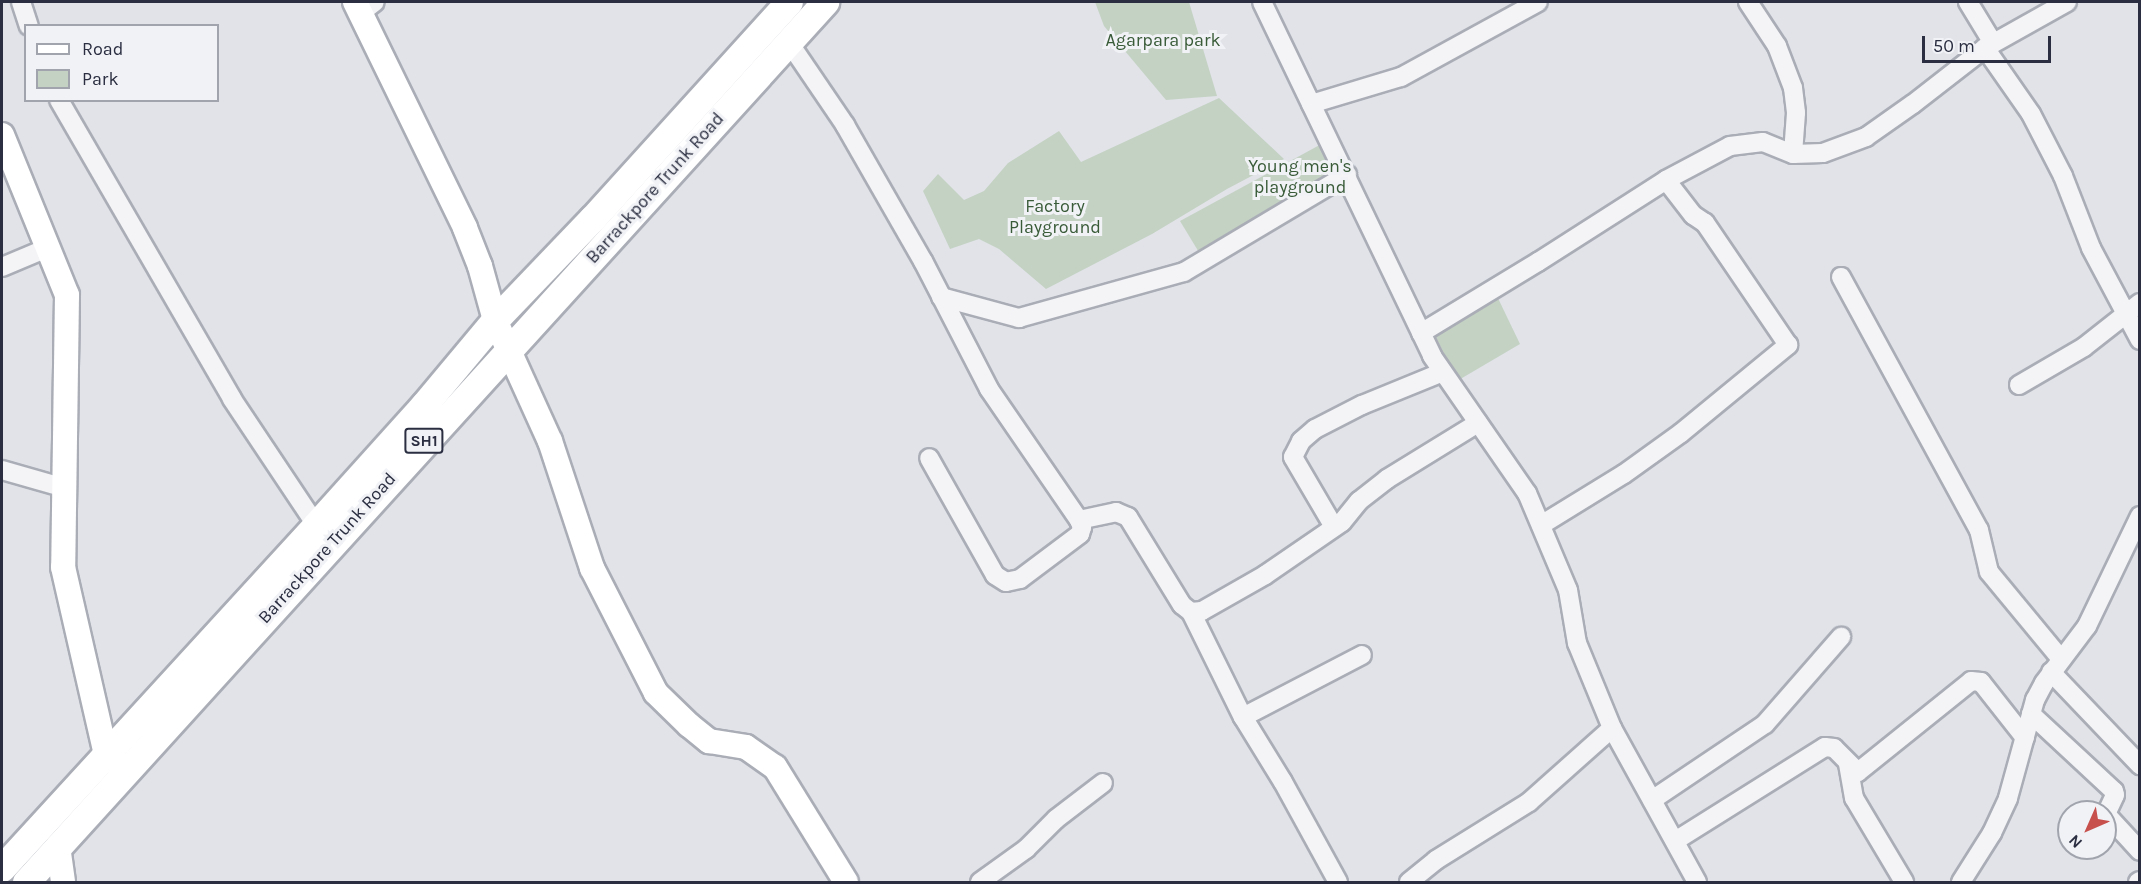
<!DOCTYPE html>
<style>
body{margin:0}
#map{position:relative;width:2141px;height:884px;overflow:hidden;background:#e1e3e9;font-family:Karla,sans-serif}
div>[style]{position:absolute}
.green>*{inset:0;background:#c4d2c3}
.roads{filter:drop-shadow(2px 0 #aaadb6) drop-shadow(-2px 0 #aaadb6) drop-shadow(0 2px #aaadb6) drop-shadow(0 -2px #aaadb6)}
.street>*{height:18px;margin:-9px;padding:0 9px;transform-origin:9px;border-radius:9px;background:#f4f4f7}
.secondary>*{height:24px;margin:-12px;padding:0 12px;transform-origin:12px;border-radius:12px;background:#fff}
.primary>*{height:27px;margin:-13.5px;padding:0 13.5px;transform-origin:13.5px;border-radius:13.5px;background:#fff}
span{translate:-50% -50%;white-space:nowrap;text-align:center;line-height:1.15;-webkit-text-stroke:6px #f1f2f6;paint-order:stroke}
.shield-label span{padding:2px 4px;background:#f1f2f6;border:2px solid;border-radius:4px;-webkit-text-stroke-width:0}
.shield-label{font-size:16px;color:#2a2e40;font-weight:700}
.park-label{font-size:18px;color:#395b38}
.street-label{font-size:18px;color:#2a2e40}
.frame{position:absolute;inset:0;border:3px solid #2a2e40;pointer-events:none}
.legend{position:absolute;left:24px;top:24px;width:195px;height:78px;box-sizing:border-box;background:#f1f2f6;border:2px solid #a1a4ad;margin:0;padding:8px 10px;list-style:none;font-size:18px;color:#2a2e40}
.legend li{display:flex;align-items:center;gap:12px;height:30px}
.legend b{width:30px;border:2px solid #a1a4ad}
.north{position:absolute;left:2057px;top:800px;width:60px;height:60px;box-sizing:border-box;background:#f1f2f6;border:2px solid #a1a4ad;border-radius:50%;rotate:225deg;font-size:16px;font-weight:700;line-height:24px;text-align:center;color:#2a2e40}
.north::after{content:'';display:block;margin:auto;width:21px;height:27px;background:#c7504d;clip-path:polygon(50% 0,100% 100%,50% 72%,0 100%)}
.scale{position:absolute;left:1922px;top:36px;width:129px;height:27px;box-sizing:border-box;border:3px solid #2a2e40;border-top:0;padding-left:8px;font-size:18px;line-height:21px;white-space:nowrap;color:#2a2e40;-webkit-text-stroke:4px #f1f2f6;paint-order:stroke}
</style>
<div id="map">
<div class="green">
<div style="clip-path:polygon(1095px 2px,1189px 2px,1217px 96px,1166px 100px,1104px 26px)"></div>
<div style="clip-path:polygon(1219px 98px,1284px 159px,1227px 189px,1152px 234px,1046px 289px,999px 249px,979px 239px,950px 249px,923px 191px,938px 174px,964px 200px,984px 191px,1008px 163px,1059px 131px,1081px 162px)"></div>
<div style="clip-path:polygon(1327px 141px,1345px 176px,1200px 254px,1180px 221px)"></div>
<div style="clip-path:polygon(1495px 292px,1520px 344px,1457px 381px,1433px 331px)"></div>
</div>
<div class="roads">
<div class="street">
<div style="left:21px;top:2px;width:25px;rotate:72deg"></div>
<div style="left:1262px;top:2px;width:393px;rotate:64.3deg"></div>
<div style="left:1432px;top:356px;width:167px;rotate:55.3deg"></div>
<div style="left:1527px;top:493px;width:105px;rotate:67.1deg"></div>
<div style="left:1568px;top:590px;width:54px;rotate:80.4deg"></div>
<div style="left:1577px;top:643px;width:92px;rotate:67.6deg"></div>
<div style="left:1612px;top:728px;width:176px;rotate:61.1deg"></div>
<div style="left:1748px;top:2px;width:53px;rotate:56.6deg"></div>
<div style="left:1777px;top:46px;width:45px;rotate:69.1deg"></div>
<div style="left:1793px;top:88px;width:25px;rotate:83deg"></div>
<div style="left:1796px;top:113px;width:41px;rotate:94.2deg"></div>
<div style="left:1968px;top:2px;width:48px;rotate:58.6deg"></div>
<div style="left:362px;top:12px;width:16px;rotate:-38deg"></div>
<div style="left:788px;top:41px;width:102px;rotate:55.8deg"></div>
<div style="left:845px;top:125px;width:157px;rotate:60.2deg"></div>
<div style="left:923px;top:261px;width:144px;rotate:62.7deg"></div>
<div style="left:989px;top:389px;width:159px;rotate:55.5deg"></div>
<div style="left:1079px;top:520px;width:8px;rotate:67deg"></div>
<div style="left:1082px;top:527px;width:7px;rotate:106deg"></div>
<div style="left:1080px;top:534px;width:75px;rotate:143.1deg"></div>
<div style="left:1020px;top:579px;width:14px;rotate:168deg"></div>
<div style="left:1006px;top:582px;width:13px;rotate:-148deg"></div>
<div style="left:995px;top:575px;width:134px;rotate:-119.4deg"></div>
<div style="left:1985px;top:48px;width:80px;rotate:55.1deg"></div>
<div style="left:2031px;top:114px;width:70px;rotate:62.7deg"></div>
<div style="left:2063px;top:176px;width:77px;rotate:68.7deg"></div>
<div style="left:2091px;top:248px;width:104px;rotate:62deg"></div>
<div style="left:59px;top:100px;width:345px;rotate:59.9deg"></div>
<div style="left:232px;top:399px;width:151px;rotate:56.3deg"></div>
<div style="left:1311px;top:104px;width:94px;rotate:-16.7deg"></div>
<div style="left:1401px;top:77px;width:156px;rotate:-28.7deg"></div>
<div style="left:2px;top:267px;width:49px;rotate:-22.9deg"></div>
<div style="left:1841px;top:277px;width:288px;rotate:61.4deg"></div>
<div style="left:1979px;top:530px;width:43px;rotate:76.6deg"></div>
<div style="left:1989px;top:572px;width:113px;rotate:50.4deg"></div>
<div style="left:941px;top:297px;width:81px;rotate:15.1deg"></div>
<div style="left:1019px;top:318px;width:171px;rotate:-15.6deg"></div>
<div style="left:1184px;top:272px;width:190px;rotate:-30.8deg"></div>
<div style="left:1421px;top:333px;width:137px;rotate:-31.3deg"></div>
<div style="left:1538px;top:262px;width:152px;rotate:-32.6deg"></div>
<div style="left:1666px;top:180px;width:72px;rotate:-28deg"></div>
<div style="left:1730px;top:146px;width:33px;rotate:-7deg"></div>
<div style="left:1763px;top:142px;width:32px;rotate:22deg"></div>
<div style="left:1793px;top:154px;width:30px;rotate:-2deg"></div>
<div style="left:1823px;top:153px;width:46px;rotate:-20.4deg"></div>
<div style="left:1866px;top:137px;width:57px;rotate:-35.1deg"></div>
<div style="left:1913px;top:104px;width:91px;rotate:-37.9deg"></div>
<div style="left:1985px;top:48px;width:94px;rotate:-29.3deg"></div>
<div style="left:2019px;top:385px;width:75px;rotate:-30.3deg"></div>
<div style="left:2084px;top:347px;width:71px;rotate:-38.2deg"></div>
<div style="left:2px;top:470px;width:66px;rotate:15.9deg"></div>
<div style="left:1079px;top:520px;width:38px;rotate:-12deg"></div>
<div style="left:1116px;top:512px;width:13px;rotate:23deg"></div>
<div style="left:1128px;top:517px;width:103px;rotate:58.5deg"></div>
<div style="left:1182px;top:605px;width:11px;rotate:38deg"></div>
<div style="left:1191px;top:612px;width:11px;rotate:-5deg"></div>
<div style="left:1202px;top:611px;width:73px;rotate:-29.7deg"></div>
<div style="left:1265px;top:575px;width:93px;rotate:-34.5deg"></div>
<div style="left:1342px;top:522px;width:27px;rotate:-51deg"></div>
<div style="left:1359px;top:501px;width:36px;rotate:-38deg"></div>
<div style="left:1387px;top:479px;width:107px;rotate:-31.6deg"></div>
<div style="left:1541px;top:525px;width:97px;rotate:-31.6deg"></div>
<div style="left:1624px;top:474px;width:70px;rotate:-35.7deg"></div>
<div style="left:1681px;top:433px;width:139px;rotate:-39.4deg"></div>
<div style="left:1788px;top:345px;width:148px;rotate:-124.2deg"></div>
<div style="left:1705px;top:223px;width:14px;rotate:-146deg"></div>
<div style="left:1693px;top:215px;width:44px;rotate:-127.6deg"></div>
<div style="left:1334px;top:527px;width:81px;rotate:-120.4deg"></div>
<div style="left:1293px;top:457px;width:18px;rotate:-63deg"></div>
<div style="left:1301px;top:441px;width:18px;rotate:-41deg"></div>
<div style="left:1315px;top:429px;width:53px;rotate:-27.1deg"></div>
<div style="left:1362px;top:405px;width:87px;rotate:-22.2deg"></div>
<div style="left:1191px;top:612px;width:117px;rotate:63.7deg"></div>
<div style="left:1243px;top:717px;width:76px;rotate:58.4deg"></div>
<div style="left:1283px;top:782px;width:114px;rotate:61.2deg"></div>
<div style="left:2051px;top:672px;width:129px;rotate:46.3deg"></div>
<div style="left:2031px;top:714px;width:113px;rotate:42.9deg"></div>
<div style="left:2114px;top:791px;width:4px;rotate:76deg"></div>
<div style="left:2115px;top:795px;width:21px;rotate:115deg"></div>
<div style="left:2106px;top:814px;width:50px;rotate:47.4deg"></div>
<div style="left:1243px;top:717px;width:134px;rotate:-27.5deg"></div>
<div style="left:1848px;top:764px;width:35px;rotate:80deg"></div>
<div style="left:1854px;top:798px;width:98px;rotate:59.2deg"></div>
<div style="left:1652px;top:800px;width:136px;rotate:-33.9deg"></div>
<div style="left:1765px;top:724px;width:116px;rotate:-48.9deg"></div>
<div style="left:1675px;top:841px;width:177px;rotate:-32.1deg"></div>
<div style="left:1825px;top:747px;width:9px;rotate:6deg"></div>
<div style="left:1834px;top:748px;width:34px;rotate:45deg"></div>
<div style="left:1858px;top:772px;width:145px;rotate:-38.8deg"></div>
<div style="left:1971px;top:681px;width:10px;rotate:6deg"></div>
<div style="left:1981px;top:682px;width:71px;rotate:51.8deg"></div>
<div style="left:980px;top:882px;width:57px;rotate:-35.7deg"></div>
<div style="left:1026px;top:849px;width:42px;rotate:-45deg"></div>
<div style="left:1056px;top:819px;width:59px;rotate:-37.5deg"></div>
<div style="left:1409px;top:882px;width:35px;rotate:-39deg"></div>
<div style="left:1436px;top:860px;width:110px;rotate:-31.9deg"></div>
<div style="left:1529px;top:802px;width:111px;rotate:-41.7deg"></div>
<div style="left:1961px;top:882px;width:58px;rotate:-57.7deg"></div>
<div style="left:1992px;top:833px;width:38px;rotate:-65deg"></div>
<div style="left:2008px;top:798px;width:102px;rotate:-74.6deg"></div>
<div style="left:2035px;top:700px;width:19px;rotate:-62deg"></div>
<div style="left:2044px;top:683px;width:71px;rotate:-53deg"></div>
<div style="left:2087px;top:626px;width:122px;rotate:-64.3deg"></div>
<div style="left:2138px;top:882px;width:2px;rotate:-27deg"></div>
</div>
<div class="secondary">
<div style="left:355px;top:2px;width:251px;rotate:64deg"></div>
<div style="left:465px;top:228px;width:41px;rotate:68.5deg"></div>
<div style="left:480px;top:266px;width:56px;rotate:74.5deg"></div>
<div style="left:495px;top:320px;width:133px;rotate:65.6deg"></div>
<div style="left:550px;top:441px;width:134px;rotate:71.7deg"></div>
<div style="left:592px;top:568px;width:140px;rotate:62.9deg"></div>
<div style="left:656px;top:693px;width:46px;rotate:44.1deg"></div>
<div style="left:689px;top:725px;width:26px;rotate:39deg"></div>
<div style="left:709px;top:741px;width:37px;rotate:9deg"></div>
<div style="left:746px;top:747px;width:35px;rotate:35deg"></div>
<div style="left:775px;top:767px;width:135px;rotate:58.3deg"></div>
<div style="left:2px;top:135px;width:173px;rotate:67.9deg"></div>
<div style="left:67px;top:295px;width:272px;rotate:90.8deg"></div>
<div style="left:63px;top:567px;width:192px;rotate:77.1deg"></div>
<div style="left:106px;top:754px;width:15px;rotate:42deg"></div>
<div style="left:58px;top:846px;width:36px;rotate:82deg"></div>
</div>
<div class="primary">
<div style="left:2px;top:868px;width:465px;rotate:-47.5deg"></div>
<div style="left:316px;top:525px;width:161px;rotate:-48deg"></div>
<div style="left:424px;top:405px;width:111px;rotate:-50.1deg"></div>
<div style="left:495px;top:320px;width:140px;rotate:-46.2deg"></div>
<div style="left:592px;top:219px;width:293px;rotate:-47.8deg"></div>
<div style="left:26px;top:882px;width:1189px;rotate:-47.76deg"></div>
</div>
</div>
<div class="shield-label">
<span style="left:424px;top:441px">SH1</span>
</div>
<div class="park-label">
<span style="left:1163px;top:40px">Agarpara park</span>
<span style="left:1300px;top:177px">Young men's<br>playground</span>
<span style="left:1055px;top:217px">Factory<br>Playground</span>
</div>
<div class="street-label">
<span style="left:655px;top:188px;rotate:-48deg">Barrackpore Trunk Road</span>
<span style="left:327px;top:548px;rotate:-48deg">Barrackpore Trunk Road</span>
</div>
<div class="frame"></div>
<ul class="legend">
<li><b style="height:8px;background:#fff"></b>Road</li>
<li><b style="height:16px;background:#c4d2c3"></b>Park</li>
</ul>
<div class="north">N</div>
<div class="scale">50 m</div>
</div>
